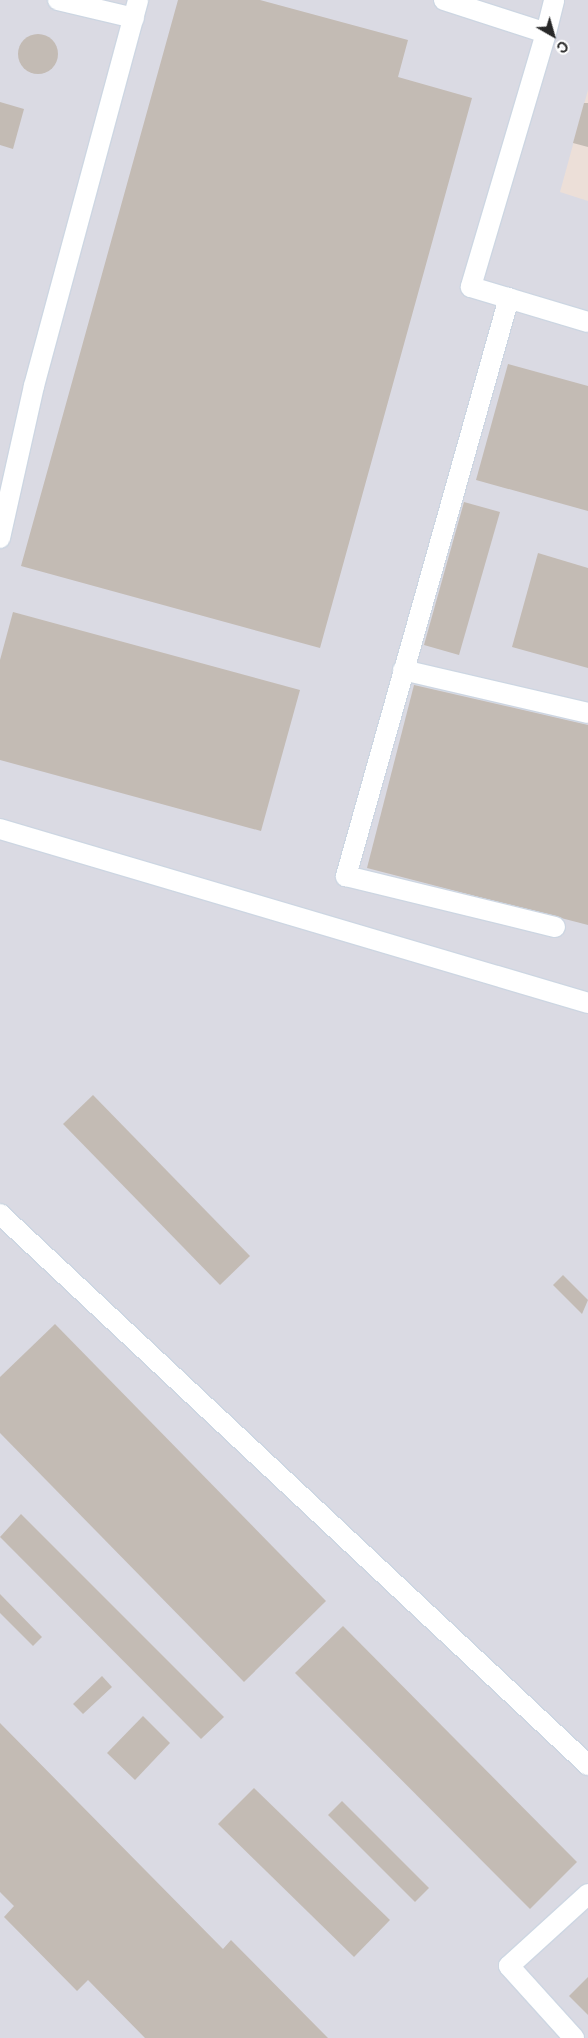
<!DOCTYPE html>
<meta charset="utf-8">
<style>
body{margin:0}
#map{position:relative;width:588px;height:2038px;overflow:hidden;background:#ecdfd8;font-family:Inter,sans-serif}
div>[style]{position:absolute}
.industrial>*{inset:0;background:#dadae3}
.building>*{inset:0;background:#c3bbb4}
.round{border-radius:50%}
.roads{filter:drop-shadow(1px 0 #cdd6e2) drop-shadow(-1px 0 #cdd6e2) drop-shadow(0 1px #cdd6e2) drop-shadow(0 -1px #cdd6e2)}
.minor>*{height:20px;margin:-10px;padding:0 10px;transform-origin:10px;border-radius:10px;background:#fff}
span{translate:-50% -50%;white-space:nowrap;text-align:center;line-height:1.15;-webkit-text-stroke:5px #fff;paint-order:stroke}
.north{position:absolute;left:528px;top:10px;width:50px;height:50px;-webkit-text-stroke:4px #fff;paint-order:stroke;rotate:142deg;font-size:14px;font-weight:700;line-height:20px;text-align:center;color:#282828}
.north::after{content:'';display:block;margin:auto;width:18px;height:22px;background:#282828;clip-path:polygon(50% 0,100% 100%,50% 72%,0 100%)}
</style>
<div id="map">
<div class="industrial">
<div style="clip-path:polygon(0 0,588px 0,588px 90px,560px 192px,588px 201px,588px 2038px,0 2038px)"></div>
</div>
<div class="building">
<div style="clip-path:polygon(178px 0,260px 0,408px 40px,398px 77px,472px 98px,320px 648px,21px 566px)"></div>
<div class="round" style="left:18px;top:34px;width:40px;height:40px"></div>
<div style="clip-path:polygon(0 102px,24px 109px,13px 149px,0 145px)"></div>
<div style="clip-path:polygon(584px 103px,588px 103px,588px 147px,573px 143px)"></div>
<div style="clip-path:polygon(508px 364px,588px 386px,588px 511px,476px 480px)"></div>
<div style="clip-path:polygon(464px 502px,500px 512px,459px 655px,424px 645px)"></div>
<div style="clip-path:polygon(538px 553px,588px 568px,588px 668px,512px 647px)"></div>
<div style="clip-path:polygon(13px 612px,300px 690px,261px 831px,0 760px,0 660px)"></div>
<div style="clip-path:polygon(414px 685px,588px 725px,588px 925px,367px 868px)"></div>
<div style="clip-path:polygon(93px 1095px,250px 1256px,220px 1285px,63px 1124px)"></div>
<div style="clip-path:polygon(563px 1275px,588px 1300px,582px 1314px,553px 1285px)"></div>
<div style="clip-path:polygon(55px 1324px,326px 1601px,244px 1682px,0 1433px,0 1377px)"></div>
<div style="clip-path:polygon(21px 1514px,224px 1717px,201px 1739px,0 1537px)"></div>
<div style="clip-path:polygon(0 1594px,42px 1637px,33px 1646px,0 1613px)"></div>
<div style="clip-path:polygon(343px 1626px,577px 1862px,530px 1909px,295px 1673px)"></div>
<div style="clip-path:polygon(102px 1676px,112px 1687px,83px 1714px,73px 1704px)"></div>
<div style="clip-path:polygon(143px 1716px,170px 1743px,135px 1780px,107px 1753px)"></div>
<div style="clip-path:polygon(0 1723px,223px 1949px,231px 1940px,328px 2038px,145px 2038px,88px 1980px,77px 1991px,4px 1917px,14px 1906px,0 1892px)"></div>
<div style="clip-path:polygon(254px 1788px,390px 1920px,354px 1957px,218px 1824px)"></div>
<div style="clip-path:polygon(342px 1801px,429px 1888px,415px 1902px,328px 1815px)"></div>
<div style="clip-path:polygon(588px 1977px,588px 2015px,569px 1996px)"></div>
</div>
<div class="roads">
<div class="minor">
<div style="left:58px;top:0;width:78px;rotate:13.3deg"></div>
<div style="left:444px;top:0;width:107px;rotate:17.9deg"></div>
<div style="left:546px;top:33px;width:265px;rotate:106.5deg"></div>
<div style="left:471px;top:287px;width:122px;rotate:16.7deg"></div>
<div style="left:546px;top:33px;width:34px;rotate:-76deg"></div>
<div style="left:509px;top:298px;width:601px;rotate:105.75deg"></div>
<div style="left:346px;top:876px;width:215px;rotate:13.7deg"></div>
<div style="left:0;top:538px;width:156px;rotate:-77.4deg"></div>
<div style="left:34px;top:386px;width:400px;rotate:-74.9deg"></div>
<div style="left:403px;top:670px;width:190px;rotate:13.1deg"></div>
<div style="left:0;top:829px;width:613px;rotate:16.48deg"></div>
<div style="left:0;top:1214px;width:806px;rotate:43.14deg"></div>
<div style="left:574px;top:2038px;width:97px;rotate:-132.1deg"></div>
<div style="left:509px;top:1966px;width:107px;rotate:-42.3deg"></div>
</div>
</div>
<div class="north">С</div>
</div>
